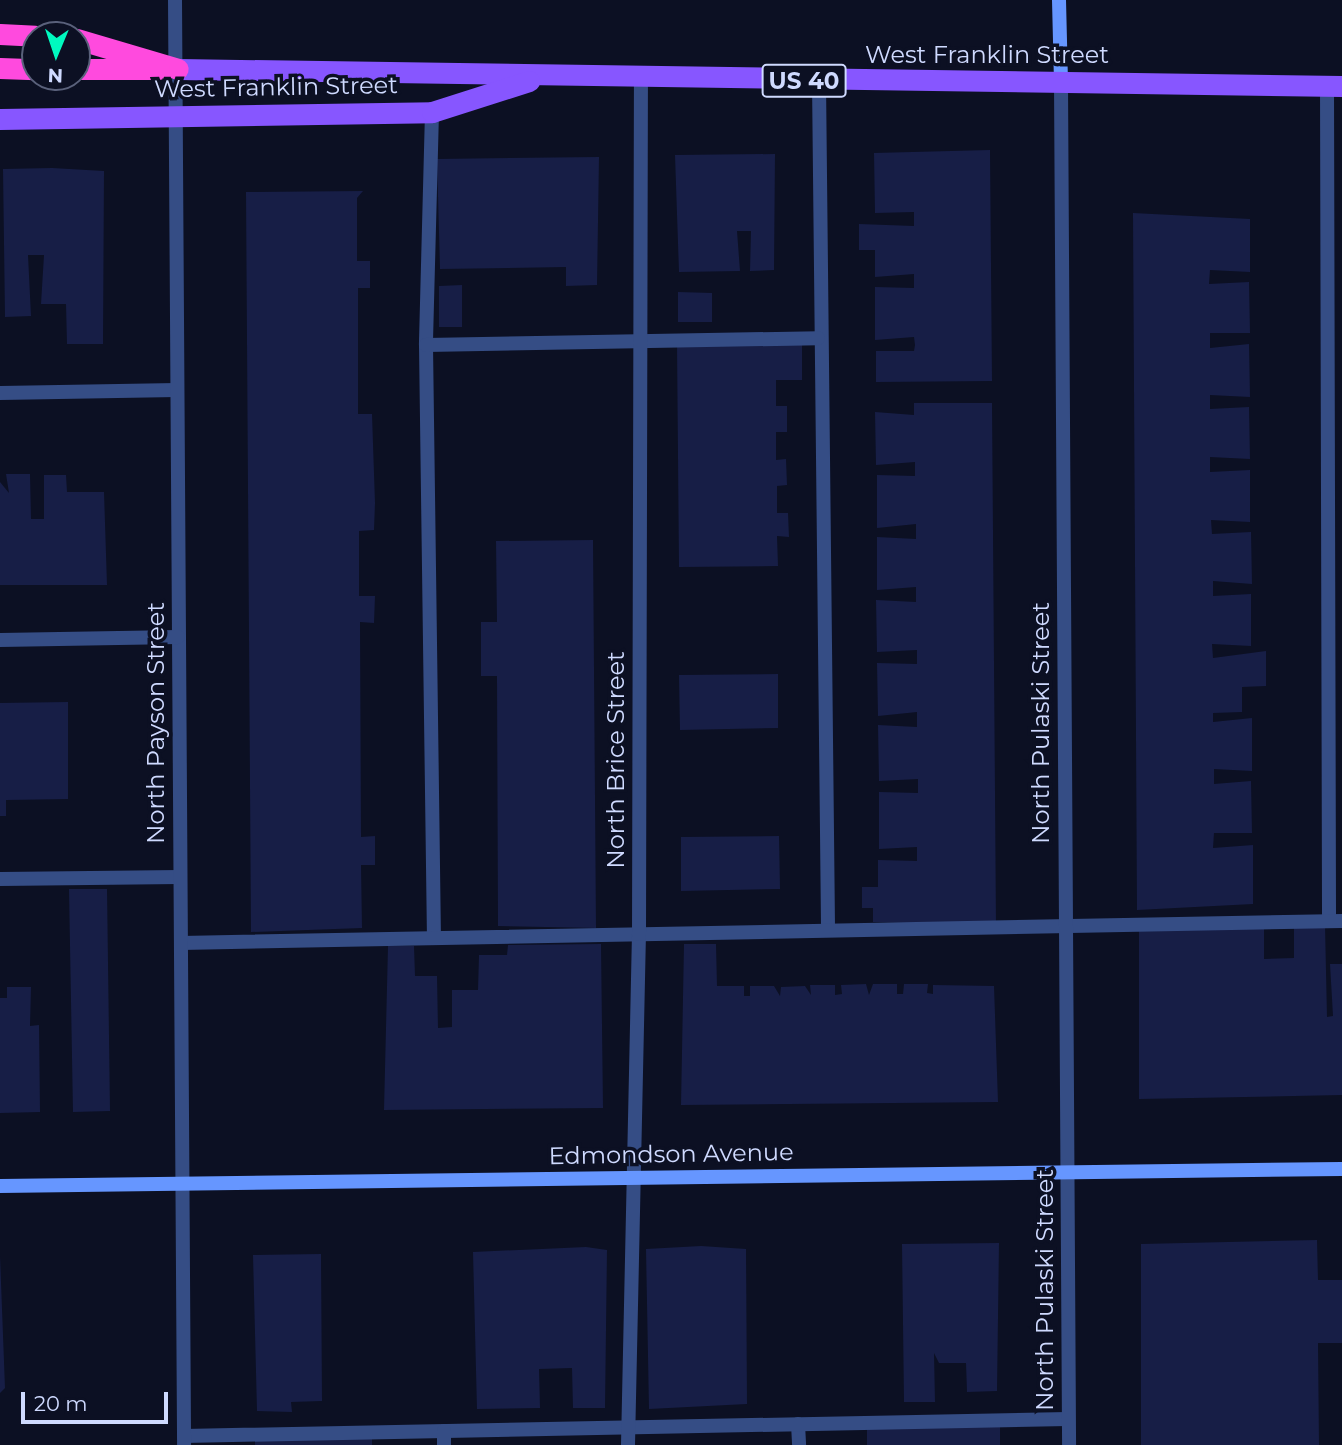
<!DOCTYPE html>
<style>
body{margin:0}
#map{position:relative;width:1342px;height:1445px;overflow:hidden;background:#0c1023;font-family:Montserrat,sans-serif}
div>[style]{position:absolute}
.building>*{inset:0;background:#171e46}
.lane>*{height:14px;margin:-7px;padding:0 7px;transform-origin:7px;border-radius:7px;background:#354d85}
.street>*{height:14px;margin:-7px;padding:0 7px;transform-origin:7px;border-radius:7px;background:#354d85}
.secondary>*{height:14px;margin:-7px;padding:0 7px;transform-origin:7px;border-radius:7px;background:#6696ff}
.primary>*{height:21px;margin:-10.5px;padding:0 10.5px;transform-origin:10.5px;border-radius:10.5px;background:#8756ff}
.highway>*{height:21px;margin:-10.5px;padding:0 10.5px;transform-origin:10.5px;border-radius:10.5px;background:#ff4ade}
span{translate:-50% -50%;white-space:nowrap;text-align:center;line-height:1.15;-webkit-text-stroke:7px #0c1023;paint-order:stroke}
.shield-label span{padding:2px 5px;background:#0c1023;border:2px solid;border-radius:5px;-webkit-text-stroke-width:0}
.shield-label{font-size:23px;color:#cfdaff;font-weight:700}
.street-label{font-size:24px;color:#cfdaff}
.north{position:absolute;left:21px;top:21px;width:70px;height:70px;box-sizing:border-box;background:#0c1023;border:2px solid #5a617b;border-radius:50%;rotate:182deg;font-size:19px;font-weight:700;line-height:28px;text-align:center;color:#cfdaff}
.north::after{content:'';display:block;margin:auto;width:24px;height:32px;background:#00fabf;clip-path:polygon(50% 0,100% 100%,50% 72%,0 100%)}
.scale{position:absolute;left:21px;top:1392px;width:147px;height:32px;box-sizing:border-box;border:4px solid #cfdaff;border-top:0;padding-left:9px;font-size:21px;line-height:24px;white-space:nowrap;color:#cfdaff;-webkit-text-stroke:5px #0c1023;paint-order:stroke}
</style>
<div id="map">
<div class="building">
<div style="clip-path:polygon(990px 150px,992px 381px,876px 382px,876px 351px,914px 351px,915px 345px,914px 337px,875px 340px,875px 287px,914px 288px,914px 274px,875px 277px,875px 250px,859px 250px,859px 224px,914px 226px,914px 212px,875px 213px,874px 153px)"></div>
<div style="clip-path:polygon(775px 154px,774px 270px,750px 271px,751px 231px,737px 231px,740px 271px,679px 272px,675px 155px)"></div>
<div style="clip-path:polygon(599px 157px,597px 285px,566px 286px,566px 267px,440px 269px,437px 159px)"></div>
<div style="clip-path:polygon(52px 168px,104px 171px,103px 344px,67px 344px,66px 304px,41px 304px,44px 255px,28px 255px,31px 316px,5px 317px,3px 169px)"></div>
<div style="clip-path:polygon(363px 191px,357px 198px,357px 261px,370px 261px,370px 288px,358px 288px,358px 414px,372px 414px,375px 503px,374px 530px,359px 531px,359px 596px,375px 596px,374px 623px,360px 622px,361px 837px,375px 836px,375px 865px,361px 865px,362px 928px,251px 932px,246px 192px)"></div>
<div style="clip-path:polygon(1133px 213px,1250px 219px,1250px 272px,1210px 270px,1209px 284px,1249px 282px,1250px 333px,1210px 333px,1210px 348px,1249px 344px,1250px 397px,1210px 395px,1210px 409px,1249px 407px,1250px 459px,1210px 457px,1210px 472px,1250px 470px,1250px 522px,1211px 520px,1212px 534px,1251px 532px,1252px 584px,1213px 581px,1213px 596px,1251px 594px,1251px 646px,1212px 644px,1213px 658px,1266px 651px,1266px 686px,1242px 687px,1242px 712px,1213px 713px,1213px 722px,1252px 718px,1252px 771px,1214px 769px,1214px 784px,1251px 781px,1252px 833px,1214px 833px,1213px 848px,1253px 845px,1253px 904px,1137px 910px)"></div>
<div style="clip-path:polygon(462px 285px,462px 327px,439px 327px,439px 286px)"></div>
<div style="clip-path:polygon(678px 292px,712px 293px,712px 322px,678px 322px)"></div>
<div style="clip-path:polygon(677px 344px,802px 345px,802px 380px,776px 380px,776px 406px,787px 406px,787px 432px,776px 432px,776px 460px,786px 459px,787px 485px,777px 486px,777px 513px,788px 513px,789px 537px,777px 536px,778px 566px,679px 567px)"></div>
<div style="clip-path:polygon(914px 403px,992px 403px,996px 924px,873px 922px,873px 908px,862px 908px,862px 887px,878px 887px,878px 860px,917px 861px,917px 847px,879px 849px,879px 792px,918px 793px,918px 779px,879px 781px,878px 725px,917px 727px,917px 712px,878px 716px,877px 663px,917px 664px,917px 650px,877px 652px,876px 600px,916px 602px,916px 587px,877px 590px,877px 537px,916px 539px,916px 524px,877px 528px,877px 475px,915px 476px,915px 462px,876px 465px,875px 412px,914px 415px)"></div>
<div style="clip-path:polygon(6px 474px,30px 474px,31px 519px,44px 519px,44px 475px,66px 475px,67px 492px,104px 492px,107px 585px,0 585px,0 482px,9px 493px)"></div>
<div style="clip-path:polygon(593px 540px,596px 928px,498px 926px,497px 676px,481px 676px,481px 622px,497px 622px,496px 541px)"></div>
<div style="clip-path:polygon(778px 674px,778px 728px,680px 730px,679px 675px)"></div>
<div style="clip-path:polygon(68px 702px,68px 799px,6px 800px,6px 816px,0 816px,0 703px)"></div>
<div style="clip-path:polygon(779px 836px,780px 889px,681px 891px,681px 837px)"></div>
<div style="clip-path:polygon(69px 889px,107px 889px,110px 1111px,73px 1112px)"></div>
<div style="clip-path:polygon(1264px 925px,1264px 959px,1294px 958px,1294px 925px,1325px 925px,1327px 1017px,1333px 1016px,1330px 964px,1342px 964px,1342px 1095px,1139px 1099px,1139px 927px)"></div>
<div style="clip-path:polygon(601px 944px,603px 1108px,384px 1110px,388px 946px,414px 946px,415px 976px,437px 976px,438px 1028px,452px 1027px,452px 990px,478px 990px,479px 955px,507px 955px,508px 945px)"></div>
<div style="clip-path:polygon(684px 944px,716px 944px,717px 986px,744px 986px,744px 996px,750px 996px,750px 986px,774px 986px,780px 996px,781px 987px,805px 986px,811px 995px,810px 985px,835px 985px,835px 995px,842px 994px,841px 985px,866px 984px,869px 995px,873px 984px,897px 984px,897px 994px,903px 994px,904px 984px,928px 984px,927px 993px,933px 994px,933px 985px,994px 986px,998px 1102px,681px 1105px)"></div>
<div style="clip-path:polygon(7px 987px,31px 987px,30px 1026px,39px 1025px,40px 1112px,0 1113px,0 998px,7px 998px)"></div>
<div style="clip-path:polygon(1317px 1240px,1318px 1280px,1342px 1280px,1342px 1343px,1318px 1343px,1319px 1445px,1141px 1445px,1141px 1244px)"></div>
<div style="clip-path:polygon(999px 1243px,997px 1391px,967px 1392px,966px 1363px,939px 1363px,934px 1353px,935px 1402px,904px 1402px,902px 1244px)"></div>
<div style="clip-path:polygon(701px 1246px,746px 1249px,747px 1404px,649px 1409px,646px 1249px)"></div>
<div style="clip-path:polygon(586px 1247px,607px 1250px,605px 1408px,573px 1408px,572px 1368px,539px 1369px,540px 1408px,477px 1409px,473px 1252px)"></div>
<div style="clip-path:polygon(321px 1254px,322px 1401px,291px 1402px,292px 1412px,257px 1411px,253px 1255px)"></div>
<div style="clip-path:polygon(0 1256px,5px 1388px,0 1393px)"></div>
<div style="clip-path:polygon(1000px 1422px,1000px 1445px,867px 1445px,867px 1427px)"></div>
<div style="clip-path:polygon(372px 1436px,372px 1445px,255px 1445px,255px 1437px)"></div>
</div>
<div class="lane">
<div style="left:819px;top:81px;width:849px;rotate:89.39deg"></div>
<div style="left:1327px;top:87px;width:834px;rotate:89.86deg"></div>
<div style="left:432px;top:112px;width:233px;rotate:91.5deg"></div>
<div style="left:426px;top:345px;width:593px;rotate:89.23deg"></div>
<div style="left:426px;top:345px;width:392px;rotate:-1deg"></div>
<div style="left:0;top:393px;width:177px;rotate:-1deg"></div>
<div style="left:0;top:879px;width:180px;rotate:-0.6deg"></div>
<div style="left:181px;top:943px;width:1161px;rotate:-1.09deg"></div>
<div style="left:798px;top:1424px;width:21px;rotate:87deg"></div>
<div style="left:184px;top:1436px;width:884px;rotate:-1.1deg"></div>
<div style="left:444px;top:1445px;width:14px;rotate:-90deg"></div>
</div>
<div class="street">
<div style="left:175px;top:0;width:1445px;rotate:89.64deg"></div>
<div style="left:1061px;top:83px;width:1362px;rotate:89.66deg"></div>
<div style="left:0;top:640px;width:178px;rotate:-1deg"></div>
<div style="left:628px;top:1445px;width:511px;rotate:-88.77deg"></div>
<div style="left:639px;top:934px;width:858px;rotate:-89.87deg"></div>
</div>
<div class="secondary">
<div style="left:1059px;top:0;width:83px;rotate:88.6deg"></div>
<div style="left:0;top:1186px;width:1342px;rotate:-0.73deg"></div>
</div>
<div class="primary">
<div style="left:178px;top:69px;width:1164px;rotate:0.84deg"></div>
<div style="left:0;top:119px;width:432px;rotate:-0.9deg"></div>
<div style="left:432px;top:112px;width:102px;rotate:-17.7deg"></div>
</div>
<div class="highway">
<div style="left:0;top:34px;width:35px;rotate:3deg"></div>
<div style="left:77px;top:39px;width:105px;rotate:16.5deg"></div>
<div style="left:0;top:68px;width:35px;rotate:2deg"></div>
<div style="left:77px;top:69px;width:82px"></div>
</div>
<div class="shield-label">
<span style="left:804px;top:81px">US 40</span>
</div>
<div class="street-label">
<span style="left:987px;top:55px">West Franklin Street</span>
<span style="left:276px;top:87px;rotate:-1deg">West Franklin Street</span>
<span style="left:156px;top:723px;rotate:-90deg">North Payson Street</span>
<span style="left:1041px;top:723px;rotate:-90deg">North Pulaski Street</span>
<span style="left:616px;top:760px;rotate:-90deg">North Brice Street</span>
<span style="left:671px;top:1154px;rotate:-1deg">Edmondson Avenue</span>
<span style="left:1045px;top:1290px;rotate:-90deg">North Pulaski Street</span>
</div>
<div class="north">N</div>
<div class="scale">20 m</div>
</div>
